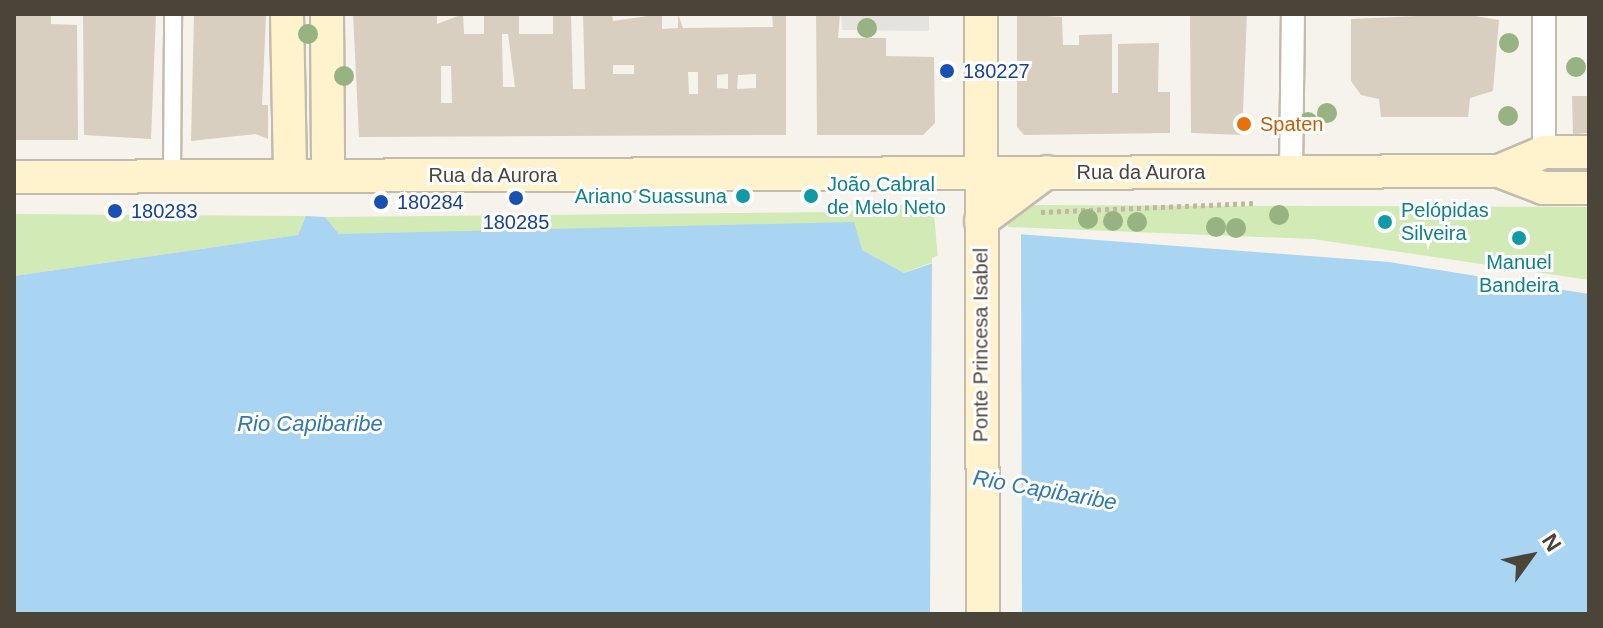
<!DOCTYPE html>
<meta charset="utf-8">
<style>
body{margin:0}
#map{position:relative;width:1603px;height:628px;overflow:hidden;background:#f6f3ec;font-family:Helvetica,sans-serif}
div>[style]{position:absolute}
.green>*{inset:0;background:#d2eab5}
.parking>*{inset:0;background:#e5e3e0}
.water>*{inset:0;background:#a9d4f2}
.pier>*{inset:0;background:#f6f3ec}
.building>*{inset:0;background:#d8cfc1}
.path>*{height:5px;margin-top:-2.5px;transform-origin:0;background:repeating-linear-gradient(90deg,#c4b79f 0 4px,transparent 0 8px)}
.roads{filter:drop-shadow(2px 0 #c2bbae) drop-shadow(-2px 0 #c2bbae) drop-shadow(0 2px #c2bbae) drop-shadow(0 -2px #c2bbae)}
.pedestrian>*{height:16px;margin:-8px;padding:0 8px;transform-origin:8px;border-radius:8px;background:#fff}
.minor>*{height:22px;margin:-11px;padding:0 11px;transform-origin:11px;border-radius:11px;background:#fff}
.secondary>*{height:32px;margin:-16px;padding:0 16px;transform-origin:16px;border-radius:16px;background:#fff3cd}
.trees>*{width:20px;height:20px;margin:-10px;border-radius:50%;background:#97b381}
.dots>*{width:22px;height:22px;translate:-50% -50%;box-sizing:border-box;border:4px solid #fff;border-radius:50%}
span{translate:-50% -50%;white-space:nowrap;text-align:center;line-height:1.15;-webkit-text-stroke:6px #fff;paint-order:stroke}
.transit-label{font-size:20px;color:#164399}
.left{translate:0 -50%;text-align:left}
.food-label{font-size:20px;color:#c56008}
.street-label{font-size:20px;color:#4b4439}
.culture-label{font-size:20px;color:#0d838f}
.right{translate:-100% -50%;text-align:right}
.water-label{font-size:22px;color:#2e7ab2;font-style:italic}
.frame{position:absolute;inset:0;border:16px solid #4b4439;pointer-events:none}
.north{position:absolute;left:1491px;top:516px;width:80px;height:80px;-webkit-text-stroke:6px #fff;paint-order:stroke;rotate:57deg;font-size:22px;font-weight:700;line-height:32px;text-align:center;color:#4b4439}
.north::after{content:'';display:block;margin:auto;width:28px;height:36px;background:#4b4439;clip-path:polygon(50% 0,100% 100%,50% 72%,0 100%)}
</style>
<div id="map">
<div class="green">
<div style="clip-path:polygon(933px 201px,938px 260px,904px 273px,862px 250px,339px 234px,325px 217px,841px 212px)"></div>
<div style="clip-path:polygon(1023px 205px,1589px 207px,1589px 280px,1313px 239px,1008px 227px,1008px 216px)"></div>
<div style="clip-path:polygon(14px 214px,306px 216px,298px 235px,14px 276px)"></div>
</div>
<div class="parking">
<div style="clip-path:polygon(841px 14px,929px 14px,929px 31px,842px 30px)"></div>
</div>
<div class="water">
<div style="clip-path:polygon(306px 216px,325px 217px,339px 234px,854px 222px,862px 250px,904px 273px,1018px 234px,1389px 262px,1589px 294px,1589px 614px,14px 614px,14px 276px,298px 235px)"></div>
</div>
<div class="pier">
<div style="clip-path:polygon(1005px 229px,1021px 230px,1022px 614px,930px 614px,932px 258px)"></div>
</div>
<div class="building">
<div style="clip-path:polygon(14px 14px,51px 14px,51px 24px,77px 25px,78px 140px,14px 140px)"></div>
<div style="clip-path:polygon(83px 14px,156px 14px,151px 139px,84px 135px)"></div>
<div style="clip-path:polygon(194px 14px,266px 16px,262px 105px,268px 105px,268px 139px,256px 134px,191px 141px)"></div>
<div style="clip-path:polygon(evenodd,353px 14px,437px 14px,437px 24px,463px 14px,464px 34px,484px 34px,484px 14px,519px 14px,519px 34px,553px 34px,553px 14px,571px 14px,573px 89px,585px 89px,583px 14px,612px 14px,613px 21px,662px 14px,662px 29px,678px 28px,678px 14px,683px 28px,773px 27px,772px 14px,786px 14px,786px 135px,359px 137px,353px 14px,502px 34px,508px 34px,515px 87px,503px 87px,502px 34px,353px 14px,613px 65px,634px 65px,634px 74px,613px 74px,613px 65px,353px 14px,441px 66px,451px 66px,452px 103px,441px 103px,441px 66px,353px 14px,688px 72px,698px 72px,698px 94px,689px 94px,688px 72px,353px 14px,728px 74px,728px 89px,717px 88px,717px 75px,728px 74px,353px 14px,756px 74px,756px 88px,737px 89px,738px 75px,756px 74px)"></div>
<div style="clip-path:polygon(816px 14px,840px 14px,838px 38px,886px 38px,886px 56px,934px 57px,935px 123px,923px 135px,817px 135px)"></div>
<div style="clip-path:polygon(1017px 14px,1062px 17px,1063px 45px,1079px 45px,1079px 35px,1112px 34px,1112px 93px,1118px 93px,1118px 44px,1159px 43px,1158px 92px,1170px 92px,1170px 133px,1024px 135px,1017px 127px)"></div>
<div style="clip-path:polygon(1190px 14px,1247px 14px,1242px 135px,1191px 133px)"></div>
<div style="clip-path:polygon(1463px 14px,1499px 20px,1493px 91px,1470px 98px,1468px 117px,1381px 117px,1379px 99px,1361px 95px,1351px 81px,1351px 19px)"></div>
<div style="clip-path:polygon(1572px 96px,1589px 96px,1589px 133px,1573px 134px)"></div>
</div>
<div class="path">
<div style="left:1041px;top:212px;width:214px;rotate:-2.4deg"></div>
</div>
<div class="roads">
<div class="pedestrian">
<div style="left:172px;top:176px;width:162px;rotate:-89.6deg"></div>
</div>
<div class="minor">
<div style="left:1544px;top:14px;width:138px;rotate:90deg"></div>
<div style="left:1291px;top:173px;width:159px;rotate:-89.3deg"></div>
</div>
<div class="secondary">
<div style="left:287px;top:14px;width:162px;rotate:88.9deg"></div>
<div style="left:327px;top:14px;width:162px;rotate:89.6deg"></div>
<div style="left:981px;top:14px;width:600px;rotate:89.81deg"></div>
<div style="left:1499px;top:171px;width:49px;rotate:-22.9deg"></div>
<div style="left:1544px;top:152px;width:45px"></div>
<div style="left:14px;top:177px;width:1485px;rotate:-0.23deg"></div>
<div style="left:1499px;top:171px;width:47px;rotate:21.1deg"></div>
<div style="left:1543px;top:188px;width:46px"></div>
<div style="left:981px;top:221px;width:82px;rotate:-36.6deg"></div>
</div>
</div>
<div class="trees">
<div style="left:867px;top:28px"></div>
<div style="left:308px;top:34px"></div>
<div style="left:1509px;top:43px"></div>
<div style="left:1576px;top:67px"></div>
<div style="left:344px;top:76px"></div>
<div style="left:1327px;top:113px"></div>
<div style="left:1508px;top:116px"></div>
<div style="left:1308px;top:122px"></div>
<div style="left:1279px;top:215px"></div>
<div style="left:1088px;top:219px"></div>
<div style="left:1113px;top:221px"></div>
<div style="left:1137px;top:222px"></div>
<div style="left:1216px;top:227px"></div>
<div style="left:1236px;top:228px"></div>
</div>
<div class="dots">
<div style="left:947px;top:71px;background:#1a4fb4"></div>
<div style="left:1244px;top:124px;background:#e8710a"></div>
<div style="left:743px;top:196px;background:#0f9aa8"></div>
<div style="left:811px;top:196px;background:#0f9aa8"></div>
<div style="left:516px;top:198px;background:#1a4fb4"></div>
<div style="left:381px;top:202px;background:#1a4fb4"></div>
<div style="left:115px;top:211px;background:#1a4fb4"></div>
<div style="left:1385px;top:222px;background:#0f9aa8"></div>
<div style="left:1519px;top:238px;background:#0f9aa8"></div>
</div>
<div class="transit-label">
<span class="left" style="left:963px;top:71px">180227</span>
<span class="left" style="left:397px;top:202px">180284</span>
<span class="left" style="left:131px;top:211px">180283</span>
<span style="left:516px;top:222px">180285</span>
</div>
<div class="food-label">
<span class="left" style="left:1260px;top:124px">Spaten</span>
</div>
<div class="street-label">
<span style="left:1141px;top:172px">Rua da Aurora</span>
<span style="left:493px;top:175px">Rua da Aurora</span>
<span style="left:981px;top:345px;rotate:-90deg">Ponte Princesa Isabel</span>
</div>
<div class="culture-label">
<span class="left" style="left:827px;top:196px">João Cabral<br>de Melo Neto</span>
<span class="right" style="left:727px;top:196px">Ariano Suassuna</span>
<span class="left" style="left:1401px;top:222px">Pelópidas<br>Silveira</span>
<span style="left:1519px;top:274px">Manuel<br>Bandeira</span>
</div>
<div class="water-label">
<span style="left:310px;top:424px">Rio Capibaribe</span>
<span style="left:1045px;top:490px;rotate:10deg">Rio Capibaribe</span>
</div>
<div class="frame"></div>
<div class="north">N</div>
</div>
